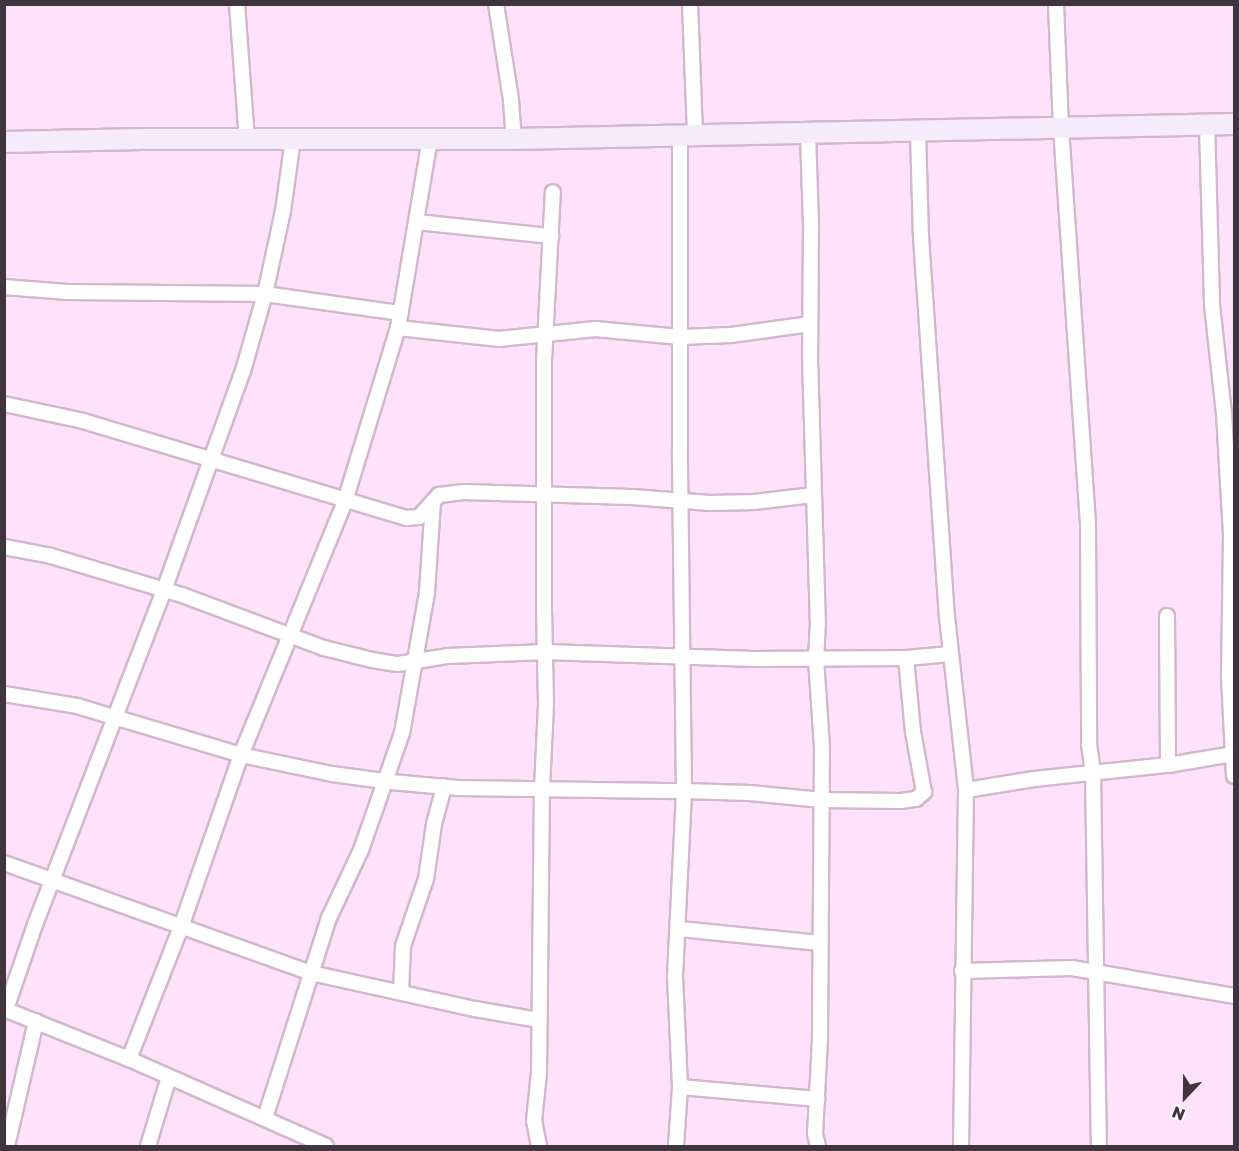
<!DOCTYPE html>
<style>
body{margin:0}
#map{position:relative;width:1239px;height:1151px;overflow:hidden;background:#fee2f9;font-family:"Golos Text",sans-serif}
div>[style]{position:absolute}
.roads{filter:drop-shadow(2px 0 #d2b7cd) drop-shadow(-2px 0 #d2b7cd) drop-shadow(0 2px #d2b7cd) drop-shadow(0 -2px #d2b7cd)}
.minor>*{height:14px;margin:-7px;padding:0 7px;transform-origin:7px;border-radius:7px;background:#fff}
.secondary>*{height:20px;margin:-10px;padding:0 10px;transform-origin:10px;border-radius:10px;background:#f5ebfb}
span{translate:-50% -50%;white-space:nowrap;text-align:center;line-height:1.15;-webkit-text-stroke:6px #fdf7fc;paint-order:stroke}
.frame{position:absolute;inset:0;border:6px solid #40353e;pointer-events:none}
.north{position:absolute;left:1155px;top:1067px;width:60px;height:60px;-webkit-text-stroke:4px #fdf7fc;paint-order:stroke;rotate:202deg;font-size:16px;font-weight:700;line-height:24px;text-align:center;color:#40353e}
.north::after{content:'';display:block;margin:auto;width:21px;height:27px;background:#40353e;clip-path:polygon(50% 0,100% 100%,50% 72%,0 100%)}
</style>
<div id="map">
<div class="roads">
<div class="minor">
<div style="left:237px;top:4px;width:135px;rotate:85.8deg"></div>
<div style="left:496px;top:4px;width:97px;rotate:81.1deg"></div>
<div style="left:511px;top:100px;width:39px;rotate:86deg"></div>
<div style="left:690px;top:4px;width:132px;rotate:87.8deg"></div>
<div style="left:1056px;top:4px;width:124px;rotate:87.7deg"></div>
<div style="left:1061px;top:128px;width:398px;rotate:86.1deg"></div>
<div style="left:1088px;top:525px;width:219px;rotate:89.7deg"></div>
<div style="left:1089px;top:744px;width:29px;rotate:82deg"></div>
<div style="left:1093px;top:773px;width:373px;rotate:89.1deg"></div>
<div style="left:1207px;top:124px;width:181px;rotate:88.4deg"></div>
<div style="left:1212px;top:305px;width:109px;rotate:83.7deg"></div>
<div style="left:1224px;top:413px;width:123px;rotate:86.7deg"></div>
<div style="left:1231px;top:536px;width:141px;rotate:90.8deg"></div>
<div style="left:1229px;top:677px;width:99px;rotate:87.1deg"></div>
<div style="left:918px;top:131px;width:106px;rotate:88.4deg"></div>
<div style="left:921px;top:237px;width:381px;rotate:86.1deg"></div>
<div style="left:947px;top:617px;width:174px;rotate:83.7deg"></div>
<div style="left:966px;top:790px;width:356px;rotate:90.8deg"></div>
<div style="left:808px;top:134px;width:90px;rotate:88.1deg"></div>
<div style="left:811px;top:224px;width:134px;rotate:90.4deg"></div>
<div style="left:810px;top:358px;width:264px;rotate:88.3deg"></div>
<div style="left:818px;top:622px;width:37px;rotate:93deg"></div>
<div style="left:816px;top:659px;width:89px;rotate:86.1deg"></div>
<div style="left:822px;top:748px;width:291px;rotate:90.4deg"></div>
<div style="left:820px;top:1039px;width:95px;rotate:93deg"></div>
<div style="left:815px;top:1134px;width:12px;rotate:76deg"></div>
<div style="left:417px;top:222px;width:135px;rotate:6deg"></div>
<div style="left:4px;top:287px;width:64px;rotate:4.5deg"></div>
<div style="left:68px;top:292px;width:197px;rotate:0.6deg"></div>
<div style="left:265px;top:294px;width:137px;rotate:8deg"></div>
<div style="left:398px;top:328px;width:102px;rotate:6.2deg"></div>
<div style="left:499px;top:339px;width:97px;rotate:-5.9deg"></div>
<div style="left:595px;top:329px;width:85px;rotate:5.4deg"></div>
<div style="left:680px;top:337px;width:51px;rotate:-2.2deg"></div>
<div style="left:731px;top:335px;width:80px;rotate:-7.9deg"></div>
<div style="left:4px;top:404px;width:81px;rotate:12.1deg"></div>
<div style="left:83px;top:421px;width:337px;rotate:16.7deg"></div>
<div style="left:406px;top:518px;width:13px;rotate:-4deg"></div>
<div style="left:419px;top:517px;width:30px;rotate:-48deg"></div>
<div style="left:439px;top:495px;width:25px;rotate:-7deg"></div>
<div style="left:464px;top:492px;width:168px;rotate:1.7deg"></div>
<div style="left:632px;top:497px;width:78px;rotate:4.4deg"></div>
<div style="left:710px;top:503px;width:44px;rotate:-1.3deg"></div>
<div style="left:754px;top:502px;width:59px;rotate:-6.8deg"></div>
<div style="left:4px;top:547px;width:48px;rotate:10.8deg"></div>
<div style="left:51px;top:556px;width:137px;rotate:16.6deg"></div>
<div style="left:182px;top:595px;width:152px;rotate:20.5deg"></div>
<div style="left:324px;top:648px;width:49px;rotate:14deg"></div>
<div style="left:372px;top:660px;width:26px;rotate:9deg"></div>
<div style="left:398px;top:664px;width:51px;rotate:-9.1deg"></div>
<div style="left:448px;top:656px;width:98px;rotate:-2.3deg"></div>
<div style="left:546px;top:652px;width:208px;rotate:1.9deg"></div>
<div style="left:754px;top:659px;width:152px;rotate:-0.4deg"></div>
<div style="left:906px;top:658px;width:45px;rotate:-5.1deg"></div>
<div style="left:1167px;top:616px;width:149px;rotate:89.6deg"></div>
<div style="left:4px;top:694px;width:74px;rotate:9.3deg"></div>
<div style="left:77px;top:706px;width:171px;rotate:16.6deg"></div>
<div style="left:241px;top:755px;width:93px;rotate:11.8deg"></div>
<div style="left:332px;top:774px;width:60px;rotate:7.7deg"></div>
<div style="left:391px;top:782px;width:67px;rotate:5.1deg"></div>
<div style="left:458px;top:788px;width:226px;rotate:0.8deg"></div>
<div style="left:684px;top:791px;width:66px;rotate:1.7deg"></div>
<div style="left:750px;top:793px;width:72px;rotate:5.6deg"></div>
<div style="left:822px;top:800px;width:79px;rotate:0.7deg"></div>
<div style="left:901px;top:801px;width:15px;rotate:-8deg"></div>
<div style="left:916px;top:799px;width:11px;rotate:-41deg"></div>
<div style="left:924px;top:792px;width:61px;rotate:-100.4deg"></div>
<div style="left:913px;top:732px;width:74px;rotate:-95.4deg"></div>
<div style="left:966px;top:790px;width:69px;rotate:-9.2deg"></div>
<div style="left:1034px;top:779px;width:135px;rotate:-6deg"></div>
<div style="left:1168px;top:765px;width:67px;rotate:-9.5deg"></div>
<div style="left:4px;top:863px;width:326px;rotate:19.7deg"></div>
<div style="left:311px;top:973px;width:168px;rotate:12.4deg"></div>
<div style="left:475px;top:1009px;width:65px;rotate:9.8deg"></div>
<div style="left:679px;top:929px;width:142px;rotate:5.7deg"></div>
<div style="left:962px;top:971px;width:110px;rotate:-1.6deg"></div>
<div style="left:1072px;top:968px;width:164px;rotate:9.8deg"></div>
<div style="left:401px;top:992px;width:46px;rotate:-87.5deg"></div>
<div style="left:403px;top:946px;width:71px;rotate:-71.1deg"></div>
<div style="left:426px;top:879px;width:56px;rotate:-81.7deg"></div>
<div style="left:434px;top:824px;width:39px;rotate:-75deg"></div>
<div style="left:4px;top:1009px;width:135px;rotate:21.8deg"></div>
<div style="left:129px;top:1059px;width:215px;rotate:23.8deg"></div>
<div style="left:6px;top:1009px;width:92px;rotate:-71deg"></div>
<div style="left:36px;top:922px;width:356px;rotate:-68.9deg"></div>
<div style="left:164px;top:590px;width:233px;rotate:-70.2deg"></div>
<div style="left:243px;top:371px;width:80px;rotate:-74.1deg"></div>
<div style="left:265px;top:294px;width:85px;rotate:-77.8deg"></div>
<div style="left:283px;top:211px;width:73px;rotate:-82.1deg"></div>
<div style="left:129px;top:1059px;width:142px;rotate:-68.5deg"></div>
<div style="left:181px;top:927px;width:182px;rotate:-70.8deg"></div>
<div style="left:241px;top:755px;width:274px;rotate:-67.7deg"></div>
<div style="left:345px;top:501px;width:181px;rotate:-73deg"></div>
<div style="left:398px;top:328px;width:192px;rotate:-80.4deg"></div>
<div style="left:680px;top:1087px;width:138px;rotate:5deg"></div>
<div style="left:265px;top:1118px;width:210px;rotate:-72.3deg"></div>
<div style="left:329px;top:918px;width:75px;rotate:-64.8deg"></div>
<div style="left:361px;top:850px;width:124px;rotate:-70.7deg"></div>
<div style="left:402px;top:733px;width:143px;rotate:-79.9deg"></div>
<div style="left:427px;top:592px;width:91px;rotate:-86.2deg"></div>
<div style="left:7px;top:1146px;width:128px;rotate:-76.9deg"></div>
<div style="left:148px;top:1146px;width:72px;rotate:-73.1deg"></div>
<div style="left:539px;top:1146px;width:25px;rotate:-101deg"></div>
<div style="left:534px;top:1121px;width:48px;rotate:-84.1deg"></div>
<div style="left:539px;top:1073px;width:284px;rotate:-89.4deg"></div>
<div style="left:542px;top:789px;width:85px;rotate:-87.3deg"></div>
<div style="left:546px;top:704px;width:96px;rotate:-91.2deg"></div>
<div style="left:544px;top:608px;width:247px;rotate:-90deg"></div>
<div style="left:544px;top:361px;width:169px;rotate:-87deg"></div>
<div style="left:676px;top:1146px;width:59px;rotate:-86.1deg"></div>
<div style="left:680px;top:1087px;width:111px;rotate:-92.6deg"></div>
<div style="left:675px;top:976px;width:185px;rotate:-87.2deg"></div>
<div style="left:684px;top:791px;width:343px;rotate:-90.7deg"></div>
<div style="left:680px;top:448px;width:312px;rotate:-90deg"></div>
</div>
<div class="secondary">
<div style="left:4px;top:142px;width:137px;rotate:-1.3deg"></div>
<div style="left:141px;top:139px;width:373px"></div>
<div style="left:514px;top:139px;width:720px;rotate:-1.19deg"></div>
</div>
</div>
<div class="frame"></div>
<div class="north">N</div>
</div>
